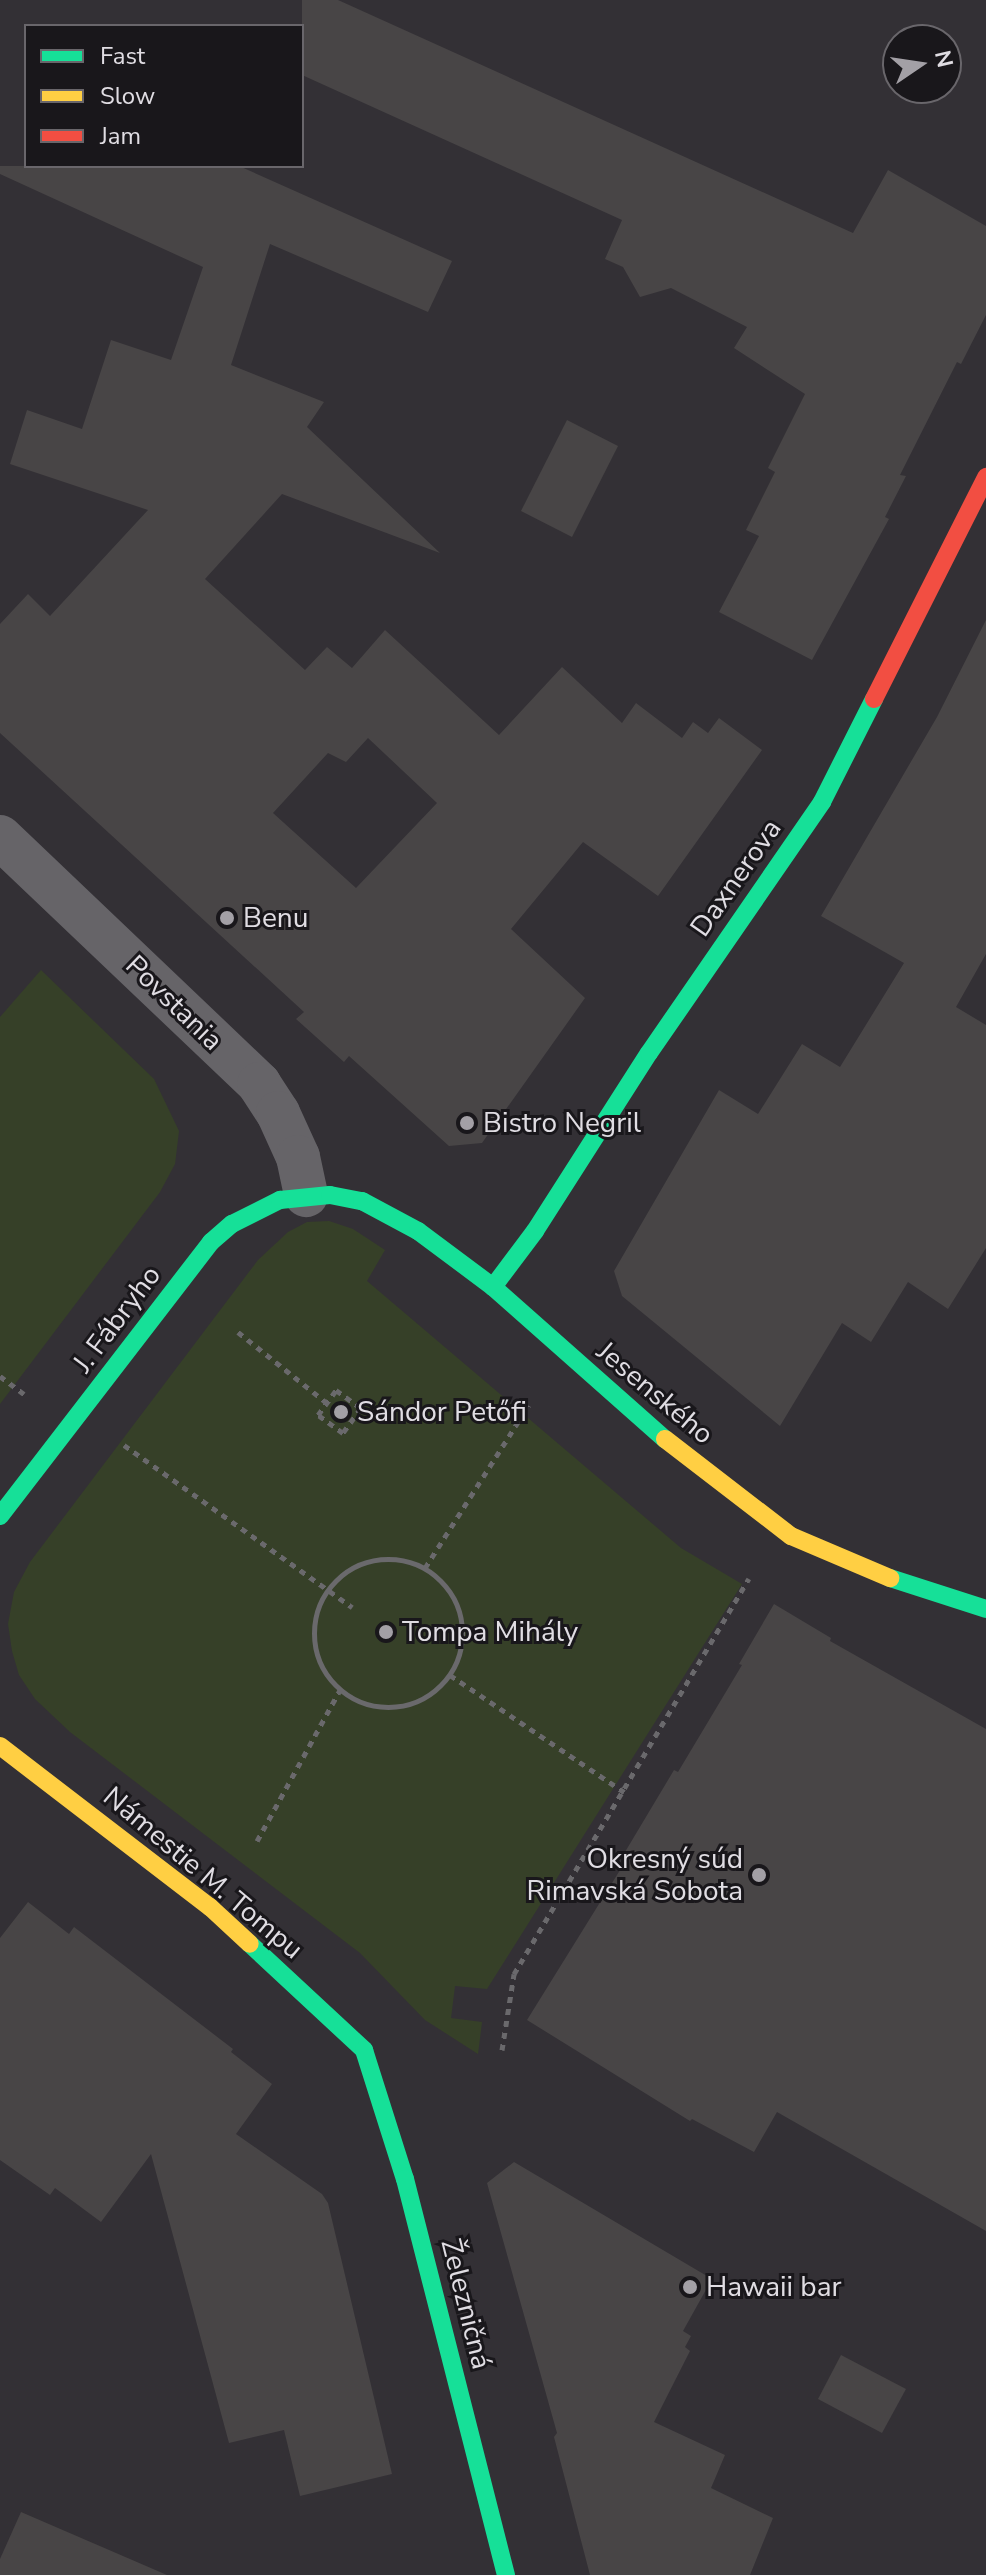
<!DOCTYPE html>
<meta charset="utf-8">
<style>
body{margin:0}
#map{position:relative;width:986px;height:2575px;overflow:hidden;background:#333035;font-family:"Nunito Sans",sans-serif}
div>[style]{position:absolute}
.green>*{inset:0;background:#364028}
.building>*{inset:0;background:#484546}
.path>*{height:5px;margin-top:-2.5px;transform-origin:0;background:repeating-linear-gradient(90deg,#6a696c 0 6px,transparent 0 12px)}
.path>.ring{margin:-2.5px;padding:0;box-sizing:content-box;background:none;border:5px solid #6a696c;border-radius:50%}
.street>*{height:44px;margin:-22px;padding:0 22px;transform-origin:22px;border-radius:22px;background:#666468}
.fast>*{height:18px;margin:-9px;padding:0 9px;transform-origin:9px;border-radius:9px;background:#16e098}
.slow>*{height:18px;margin:-9px;padding:0 9px;transform-origin:9px;border-radius:9px;background:#ffcf43}
.jam>*{height:18px;margin:-9px;padding:0 9px;transform-origin:9px;border-radius:9px;background:#f24e42}
.dots>*{width:22px;height:22px;translate:-50% -50%;box-sizing:border-box;border:4px solid #19171b;border-radius:50%}
span{translate:-50% -50%;white-space:nowrap;text-align:center;line-height:1.15;-webkit-text-stroke:6px #19171b;paint-order:stroke}
.street-label{font-size:28px;color:#e0dde3}
.poi-label{font-size:28px;color:#e0dde3}
.left{translate:0 -50%;text-align:left}
.right{translate:-100% -50%;text-align:right}
.legend{position:absolute;left:24px;top:24px;width:280px;height:144px;box-sizing:border-box;background:#19171b;border:2px solid #69666b;margin:0;padding:10px 14px;list-style:none;font-size:24px;color:#e0dde3}
.legend li{display:flex;align-items:center;gap:16px;height:40px}
.legend b{width:40px;border:2px solid #69666b}
.north{position:absolute;left:882px;top:24px;width:80px;height:80px;box-sizing:border-box;background:#19171b;border:2px solid #69666b;border-radius:50%;rotate:77deg;font-size:22px;font-weight:700;line-height:32px;text-align:center;color:#e0dde3}
.north::after{content:'';display:block;margin:auto;width:28px;height:36px;background:#a3a0a6;clip-path:polygon(50% 0,100% 100%,50% 72%,0 100%)}
</style>
<div id="map">
<div class="green">
<div style="clip-path:polygon(41px 970px,154px 1079px,179px 1131px,175px 1164px,160px 1192px,0 1404px,0 1017px)"></div>
<div style="clip-path:polygon(329px 1221px,353px 1229px,385px 1250px,367px 1281px,681px 1548px,742px 1584px,487px 1989px,455px 1986px,451px 2018px,482px 2022px,478px 2054px,425px 2020px,360px 1953px,70px 1732px,35px 1699px,19px 1675px,12px 1651px,8px 1624px,14px 1592px,30px 1562px,258px 1260px,288px 1232px,307px 1222px)"></div>
</div>
<div class="building">
<div style="clip-path:polygon(302px 0,338px 0,853px 233px,888px 170px,986px 226px,986px 315px,961px 364px,957px 362px,900px 475px,906px 476px,885px 517px,889px 519px,812px 660px,719px 612px,759px 536px,746px 530px,775px 472px,768px 468px,805px 394px,734px 348px,747px 327px,671px 288px,640px 297px,623px 267px,605px 259px,622px 220px,302px 75px)"></div>
<div style="clip-path:polygon(evenodd,0 166px,239px 166px,452px 261px,428px 312px,270px 244px,231px 365px,324px 402px,307px 427px,440px 553px,282px 494px,205px 579px,305px 670px,327px 647px,352px 668px,385px 630px,499px 735px,562px 667px,622px 723px,636px 703px,682px 738px,693px 722px,708px 733px,719px 718px,762px 750px,658px 896px,583px 842px,511px 929px,585px 998px,482px 1143px,449px 1146px,349px 1056px,344px 1062px,296px 1019px,304px 1012px,0 733px,0 624px,28px 594px,50px 616px,148px 510px,10px 464px,27px 410px,82px 429px,111px 340px,171px 360px,203px 267px,0 174px,0 166px,368px 738px,437px 803px,356px 888px,273px 813px,328px 753px,346px 762px,368px 738px)"></div>
<div style="clip-path:polygon(567px 420px,618px 446px,572px 537px,521px 511px)"></div>
<div style="clip-path:polygon(986px 620px,986px 954px,956px 1007px,986px 1025px,986px 1248px,948px 1309px,908px 1282px,871px 1342px,842px 1323px,780px 1426px,622px 1296px,614px 1271px,719px 1090px,758px 1114px,802px 1044px,840px 1067px,904px 963px,821px 916px,937px 717px)"></div>
<div style="clip-path:polygon(774px 1604px,831px 1638px,830px 1641px,986px 1729px,986px 2231px,777px 2112px,754px 2152px,692px 2119px,690px 2121px,527px 2020px,630px 1854px,625px 1852px,674px 1770px,678px 1772px,742px 1665px,739px 1664px)"></div>
<div style="clip-path:polygon(28px 1902px,69px 1934px,74px 1927px,233px 2049px,231px 2052px,272px 2084px,236px 2134px,322px 2194px,328px 2203px,392px 2474px,300px 2496px,284px 2430px,229px 2443px,151px 2154px,101px 2222px,55px 2188px,50px 2195px,0 2160px,0 1938px)"></div>
<div style="clip-path:polygon(514px 2162px,712px 2279px,683px 2331px,691px 2336px,685px 2347px,690px 2351px,654px 2422px,725px 2455px,711px 2488px,773px 2518px,750px 2575px,590px 2575px,554px 2437px,557px 2433px,487px 2183px)"></div>
<div style="clip-path:polygon(841px 2355px,906px 2389px,882px 2433px,818px 2399px)"></div>
<div style="clip-path:polygon(21px 2512px,167px 2575px,0 2575px,0 2559px)"></div>
</div>
<div class="path">
<div style="left:238px;top:1332px;width:114px;rotate:38.6deg"></div>
<div style="left:0;top:1376px;width:30px;rotate:37deg"></div>
<div style="left:336px;top:1390px;width:31px;rotate:36deg"></div>
<div style="left:361px;top:1408px;width:31px;rotate:126deg"></div>
<div style="left:343px;top:1433px;width:31px;rotate:-144deg"></div>
<div style="left:318px;top:1415px;width:31px;rotate:-54deg"></div>
<div style="left:124px;top:1445px;width:280px;rotate:35.4deg"></div>
<div class="ring" style="left:314px;top:1559px;width:143px;height:143px"></div>
<div style="left:425px;top:1568px;width:193px;rotate:-57.5deg"></div>
<div style="left:450px;top:1675px;width:210px;rotate:33.9deg"></div>
<div style="left:257px;top:1841px;width:172px;rotate:-61.2deg"></div>
<div style="left:502px;top:2050px;width:77px;rotate:-81deg"></div>
<div style="left:514px;top:1974px;width:460px;rotate:-59.3deg"></div>
</div>
<div class="street">
<div style="left:0;top:837px;width:358px;rotate:43.6deg"></div>
<div style="left:259px;top:1084px;width:35px;rotate:57deg"></div>
<div style="left:278px;top:1113px;width:48px;rotate:65.6deg"></div>
<div style="left:298px;top:1157px;width:39px;rotate:78deg"></div>
</div>
<div class="fast">
<div style="left:493px;top:1287px;width:70px;rotate:-53.1deg"></div>
<div style="left:535px;top:1231px;width:211px;rotate:-57.4deg"></div>
<div style="left:649px;top:1053px;width:305px;rotate:-55.4deg"></div>
<div style="left:822px;top:802px;width:115px;rotate:-63.2deg"></div>
<div style="left:0;top:1516px;width:346px;rotate:-52.4deg"></div>
<div style="left:211px;top:1242px;width:28px;rotate:-41deg"></div>
<div style="left:232px;top:1224px;width:54px;rotate:-26.6deg"></div>
<div style="left:280px;top:1200px;width:50px;rotate:-5.7deg"></div>
<div style="left:330px;top:1195px;width:33px;rotate:11deg"></div>
<div style="left:362px;top:1201px;width:64px;rotate:28.2deg"></div>
<div style="left:418px;top:1231px;width:94px;rotate:36.7deg"></div>
<div style="left:493px;top:1287px;width:230px;rotate:41.5deg"></div>
<div style="left:890px;top:1578px;width:101px;rotate:17.9deg"></div>
<div style="left:250px;top:1944px;width:156px;rotate:42.9deg"></div>
<div style="left:364px;top:2050px;width:135px;rotate:72.4deg"></div>
<div style="left:405px;top:2179px;width:409px;rotate:75.7deg"></div>
</div>
<div class="slow">
<div style="left:665px;top:1439px;width:159px;rotate:37.6deg"></div>
<div style="left:791px;top:1536px;width:108px;rotate:23deg"></div>
<div style="left:0;top:1746px;width:265px;rotate:37.5deg"></div>
<div style="left:210px;top:1907px;width:54px;rotate:42.8deg"></div>
</div>
<div class="jam">
<div style="left:874px;top:699px;width:249px;rotate:-63.2deg"></div>
</div>
<div class="dots">
<div style="left:227px;top:918px;background:#a3a0a6"></div>
<div style="left:467px;top:1123px;background:#a3a0a6"></div>
<div style="left:341px;top:1412px;background:#a3a0a6"></div>
<div style="left:386px;top:1632px;background:#a3a0a6"></div>
<div style="left:759px;top:1875px;background:#a3a0a6"></div>
<div style="left:690px;top:2287px;background:#a3a0a6"></div>
</div>
<div class="street-label">
<span style="left:736px;top:878px;rotate:-55deg">Daxnerova</span>
<span style="left:174px;top:1003px;rotate:44deg">Povstania</span>
<span style="left:117px;top:1319px;rotate:-53deg">J. Fábryho</span>
<span style="left:655px;top:1393px;rotate:40deg">Jesenského</span>
<span style="left:203px;top:1873px;rotate:40deg">Námestie M. Tompu</span>
<span style="left:466px;top:2304px;rotate:76deg">Železničná</span>
</div>
<div class="poi-label">
<span class="left" style="left:243px;top:918px">Benu</span>
<span class="left" style="left:483px;top:1123px">Bistro Negril</span>
<span class="left" style="left:357px;top:1412px">Sándor Petőfi</span>
<span class="left" style="left:402px;top:1632px">Tompa Mihály</span>
<span class="right" style="left:743px;top:1875px">Okresný súd<br>Rimavská Sobota</span>
<span class="left" style="left:706px;top:2287px">Hawaii bar</span>
</div>
<ul class="legend">
<li><b style="height:10px;background:#16e098"></b>Fast</li>
<li><b style="height:10px;background:#ffcf43"></b>Slow</li>
<li><b style="height:10px;background:#f24e42"></b>Jam</li>
</ul>
<div class="north">N</div>
</div>
